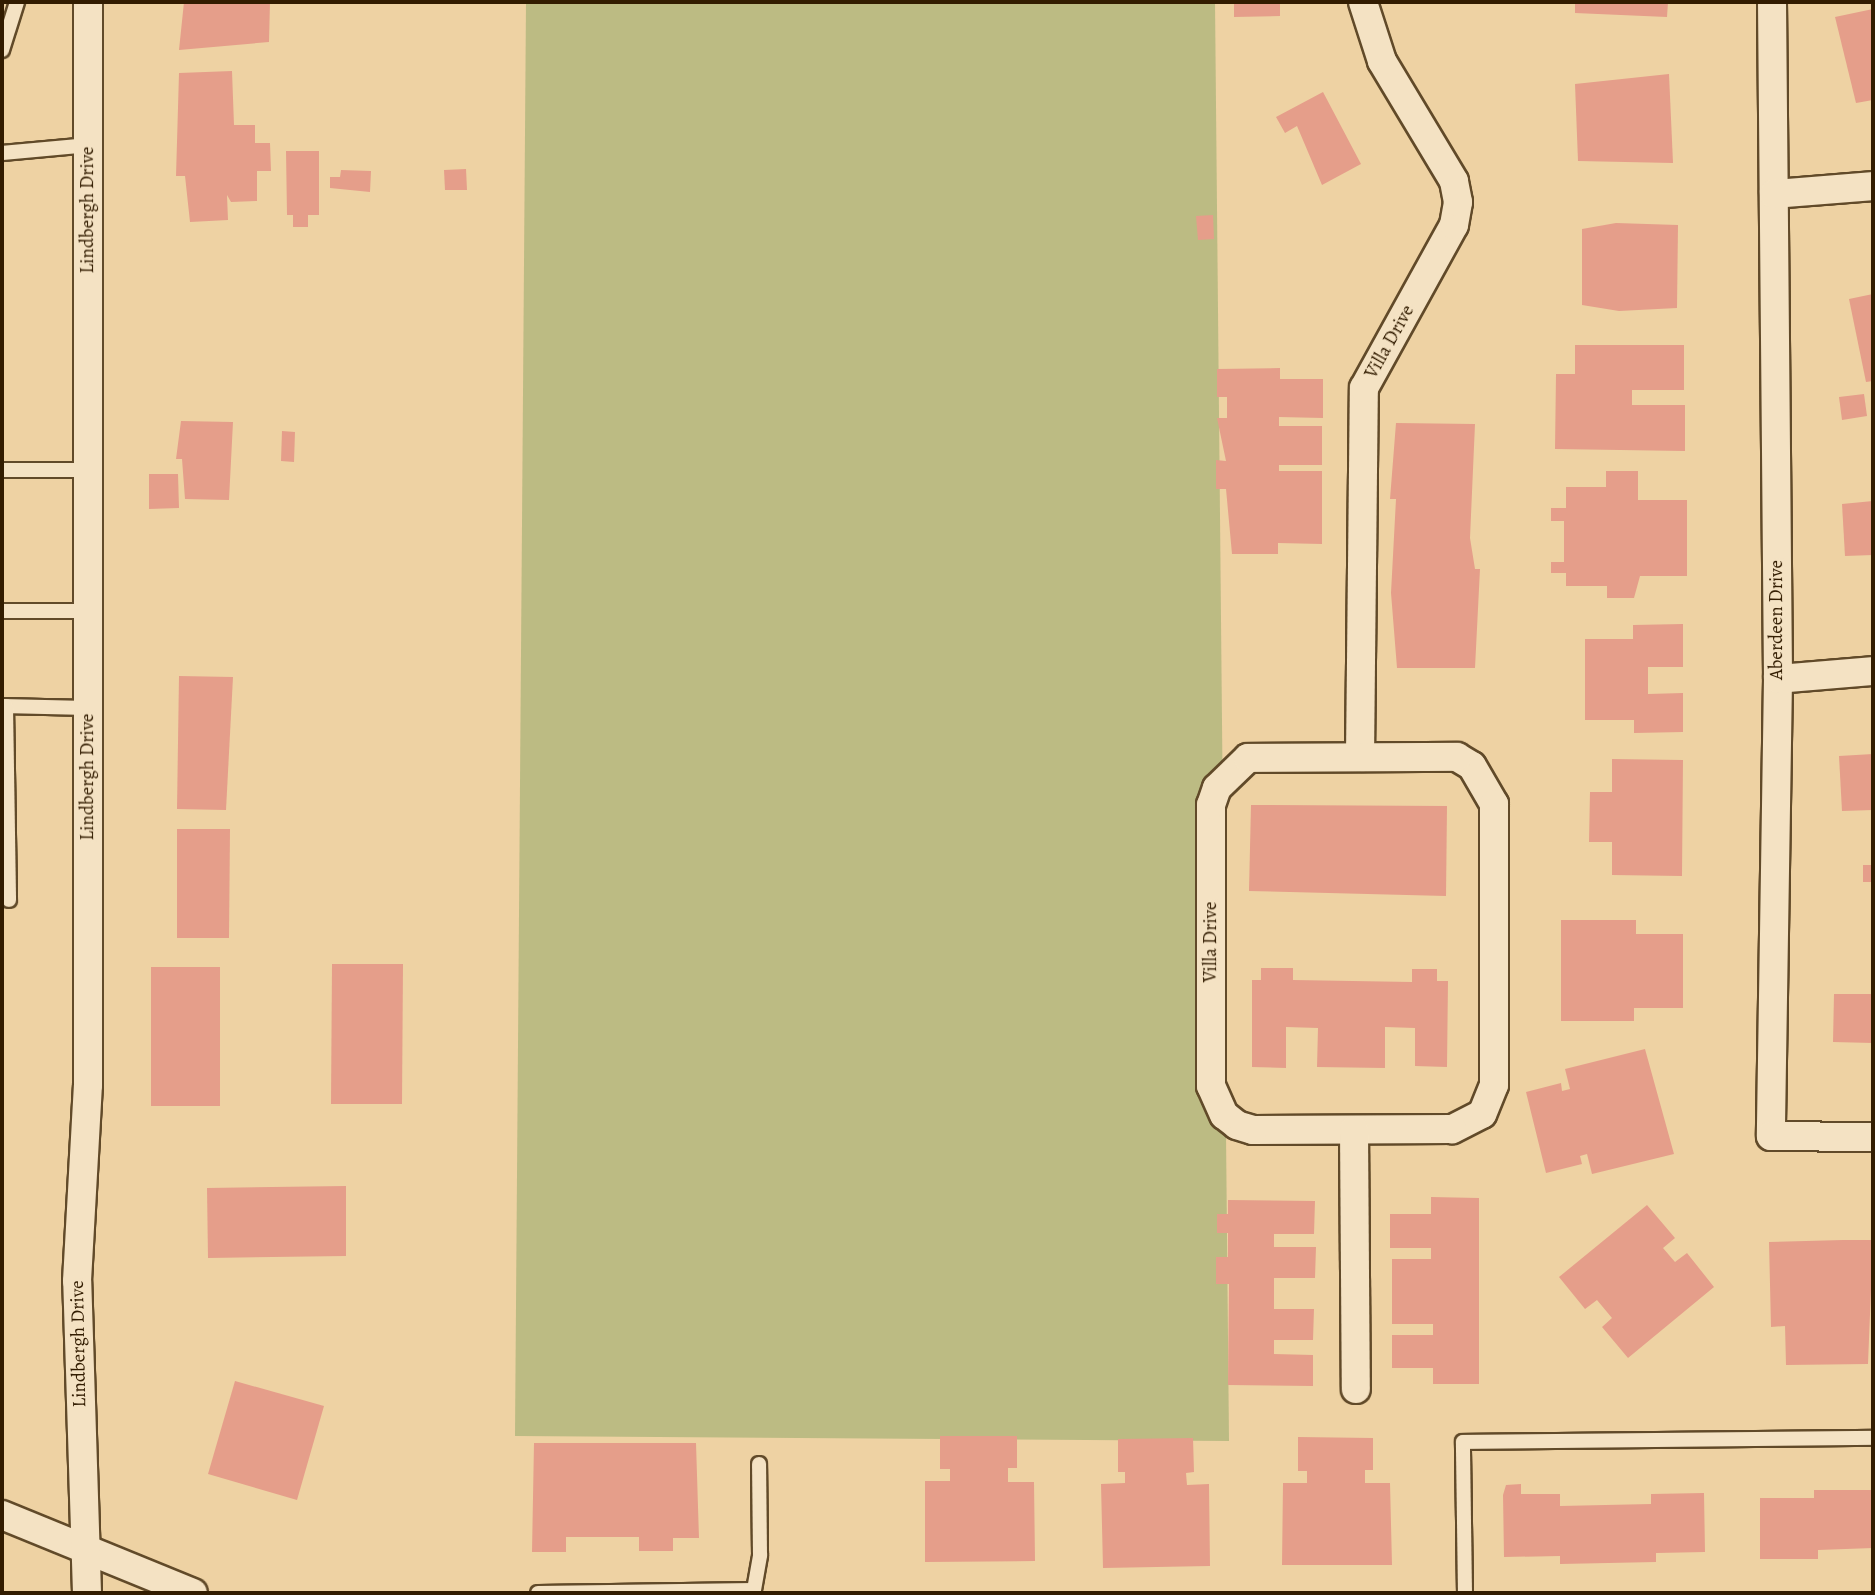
<!DOCTYPE html>
<style>
body{margin:0}
#map{position:relative;width:1875px;height:1595px;overflow:hidden;background:#eed2a3;font-family:Alegreya,serif}
div>[style]{position:absolute}
.green>*{inset:0;background:#bcbb83}
.building>*{inset:0;background:#e59e8a}
.roads{filter:drop-shadow(2px 0 #614a29) drop-shadow(-2px 0 #614a29) drop-shadow(0 2px #614a29) drop-shadow(0 -2px #614a29)}
.service>*{height:14px;margin:-7px;padding:0 7px;transform-origin:7px;border-radius:7px;background:#f4e2c3}
.minor>*{height:28px;margin:-14px;padding:0 14px;transform-origin:14px;border-radius:14px;background:#f4e2c3}
span{translate:-50% -50%;white-space:nowrap;text-align:center;line-height:1.15;-webkit-text-stroke:5px #f4e2c3;paint-order:stroke}
.street-label{font-size:19px;color:#321c00}
.frame{position:absolute;inset:0;border:4px solid #321c00;pointer-events:none}
</style>
<div id="map">
<div class="green">
<div style="clip-path:polygon(526px 2px,1215px 2px,1229px 1441px,515px 1436px)"></div>
</div>
<div class="building">
<div style="clip-path:polygon(184px 2px,270px 2px,269px 42px,179px 50px)"></div>
<div style="clip-path:polygon(1234px 2px,1280px 2px,1280px 16px,1234px 17px)"></div>
<div style="clip-path:polygon(1575px 2px,1668px 2px,1667px 17px,1575px 13px)"></div>
<div style="clip-path:polygon(1873px 9px,1873px 100px,1856px 103px,1835px 17px)"></div>
<div style="clip-path:polygon(232px 71px,234px 125px,255px 125px,255px 143px,270px 143px,271px 171px,257px 171px,257px 201px,231px 202px,227px 195px,228px 220px,190px 222px,185px 176px,176px 176px,179px 73px)"></div>
<div style="clip-path:polygon(1669px 74px,1673px 163px,1578px 161px,1575px 84px)"></div>
<div style="clip-path:polygon(1323px 92px,1361px 164px,1322px 185px,1297px 126px,1285px 133px,1276px 117px)"></div>
<div style="clip-path:polygon(286px 151px,319px 151px,319px 215px,308px 215px,308px 227px,293px 227px,293px 215px,287px 215px)"></div>
<div style="clip-path:polygon(466px 169px,467px 190px,445px 190px,444px 170px)"></div>
<div style="clip-path:polygon(341px 170px,371px 171px,370px 192px,330px 188px,330px 177px,340px 177px)"></div>
<div style="clip-path:polygon(1213px 215px,1214px 239px,1198px 240px,1196px 216px)"></div>
<div style="clip-path:polygon(1616px 223px,1678px 225px,1677px 308px,1619px 311px,1582px 305px,1582px 229px)"></div>
<div style="clip-path:polygon(1873px 294px,1873px 381px,1866px 382px,1849px 299px)"></div>
<div style="clip-path:polygon(1575px 345px,1684px 345px,1684px 390px,1632px 390px,1632px 405px,1685px 405px,1685px 451px,1555px 449px,1556px 374px,1575px 374px)"></div>
<div style="clip-path:polygon(1280px 368px,1280px 379px,1323px 379px,1323px 418px,1279px 417px,1279px 426px,1322px 426px,1322px 465px,1279px 465px,1279px 471px,1322px 471px,1322px 544px,1278px 543px,1278px 554px,1232px 554px,1226px 489px,1216px 489px,1216px 460px,1226px 461px,1217px 418px,1227px 418px,1227px 397px,1217px 397px,1217px 369px)"></div>
<div style="clip-path:polygon(1864px 394px,1867px 416px,1842px 420px,1839px 397px)"></div>
<div style="clip-path:polygon(181px 421px,233px 422px,229px 500px,185px 499px,182px 459px,176px 459px)"></div>
<div style="clip-path:polygon(1396px 423px,1475px 424px,1470px 538px,1475px 569px,1480px 569px,1475px 668px,1397px 668px,1391px 593px,1396px 499px,1390px 499px)"></div>
<div style="clip-path:polygon(282px 431px,295px 432px,294px 462px,281px 461px)"></div>
<div style="clip-path:polygon(1606px 471px,1638px 471px,1638px 500px,1687px 500px,1687px 576px,1640px 576px,1634px 598px,1607px 598px,1607px 586px,1566px 586px,1566px 573px,1551px 573px,1551px 562px,1564px 562px,1564px 521px,1551px 521px,1551px 508px,1566px 508px,1566px 487px,1606px 487px)"></div>
<div style="clip-path:polygon(149px 474px,178px 474px,179px 508px,149px 509px)"></div>
<div style="clip-path:polygon(1873px 501px,1873px 555px,1845px 556px,1842px 504px)"></div>
<div style="clip-path:polygon(1683px 624px,1683px 667px,1648px 667px,1648px 694px,1683px 693px,1683px 732px,1634px 733px,1634px 720px,1585px 720px,1585px 639px,1633px 639px,1633px 625px)"></div>
<div style="clip-path:polygon(179px 676px,233px 677px,226px 810px,177px 809px)"></div>
<div style="clip-path:polygon(1873px 754px,1873px 810px,1842px 811px,1839px 756px)"></div>
<div style="clip-path:polygon(1612px 759px,1683px 760px,1682px 876px,1612px 875px,1612px 842px,1589px 842px,1590px 792px,1612px 792px)"></div>
<div style="clip-path:polygon(1251px 805px,1447px 806px,1446px 896px,1249px 891px)"></div>
<div style="clip-path:polygon(177px 829px,230px 829px,229px 938px,177px 938px)"></div>
<div style="clip-path:polygon(1863px 865px,1873px 865px,1873px 882px,1863px 882px)"></div>
<div style="clip-path:polygon(1561px 920px,1636px 920px,1636px 934px,1683px 934px,1683px 1008px,1634px 1008px,1634px 1021px,1561px 1021px)"></div>
<div style="clip-path:polygon(332px 964px,403px 964px,402px 1104px,331px 1104px)"></div>
<div style="clip-path:polygon(151px 967px,220px 967px,220px 1106px,151px 1106px)"></div>
<div style="clip-path:polygon(1261px 968px,1293px 968px,1293px 980px,1412px 982px,1412px 969px,1437px 969px,1437px 981px,1448px 981px,1447px 1067px,1415px 1066px,1415px 1028px,1385px 1027px,1385px 1068px,1317px 1067px,1318px 1028px,1286px 1027px,1286px 1068px,1252px 1067px,1252px 980px,1261px 980px)"></div>
<div style="clip-path:polygon(1834px 994px,1873px 994px,1873px 1043px,1833px 1042px)"></div>
<div style="clip-path:polygon(1645px 1049px,1674px 1154px,1592px 1174px,1587px 1154px,1580px 1156px,1582px 1164px,1546px 1173px,1526px 1092px,1561px 1083px,1562px 1091px,1570px 1089px,1565px 1069px)"></div>
<div style="clip-path:polygon(346px 1186px,346px 1256px,208px 1258px,207px 1188px)"></div>
<div style="clip-path:polygon(1431px 1197px,1479px 1198px,1479px 1384px,1433px 1384px,1433px 1368px,1392px 1368px,1392px 1335px,1433px 1335px,1433px 1324px,1392px 1324px,1392px 1259px,1431px 1259px,1431px 1248px,1390px 1248px,1390px 1214px,1431px 1214px)"></div>
<div style="clip-path:polygon(1228px 1200px,1315px 1201px,1314px 1234px,1274px 1234px,1274px 1247px,1316px 1247px,1315px 1278px,1274px 1278px,1274px 1309px,1314px 1309px,1313px 1340px,1274px 1340px,1274px 1354px,1313px 1355px,1313px 1386px,1228px 1385px,1229px 1284px,1216px 1284px,1216px 1257px,1228px 1257px,1228px 1233px,1217px 1233px,1217px 1214px,1228px 1214px)"></div>
<div style="clip-path:polygon(1647px 1205px,1675px 1238px,1663px 1248px,1675px 1262px,1687px 1253px,1714px 1287px,1628px 1358px,1602px 1327px,1612px 1318px,1597px 1300px,1585px 1309px,1559px 1277px)"></div>
<div style="clip-path:polygon(1843px 1240px,1873px 1240px,1868px 1364px,1786px 1365px,1785px 1326px,1771px 1327px,1769px 1242px)"></div>
<div style="clip-path:polygon(235px 1381px,324px 1406px,297px 1500px,208px 1474px)"></div>
<div style="clip-path:polygon(940px 1436px,1017px 1436px,1017px 1468px,1008px 1468px,1008px 1482px,1034px 1482px,1035px 1561px,925px 1562px,925px 1481px,950px 1481px,950px 1469px,940px 1469px)"></div>
<div style="clip-path:polygon(1298px 1437px,1373px 1438px,1373px 1470px,1365px 1470px,1365px 1483px,1390px 1483px,1392px 1565px,1282px 1565px,1283px 1483px,1307px 1483px,1307px 1471px,1298px 1471px)"></div>
<div style="clip-path:polygon(1193px 1438px,1194px 1472px,1186px 1473px,1187px 1485px,1209px 1484px,1210px 1566px,1103px 1568px,1101px 1484px,1125px 1483px,1125px 1472px,1118px 1472px,1118px 1439px)"></div>
<div style="clip-path:polygon(534px 1443px,696px 1443px,699px 1538px,673px 1538px,673px 1551px,639px 1551px,639px 1537px,566px 1537px,566px 1552px,532px 1552px)"></div>
<div style="clip-path:polygon(1521px 1484px,1521px 1494px,1560px 1494px,1560px 1506px,1651px 1504px,1651px 1494px,1704px 1493px,1705px 1552px,1656px 1553px,1656px 1562px,1560px 1564px,1560px 1556px,1504px 1557px,1503px 1495px,1506px 1485px)"></div>
<div style="clip-path:polygon(1814px 1490px,1873px 1490px,1873px 1548px,1818px 1550px,1818px 1559px,1760px 1559px,1760px 1498px,1814px 1498px)"></div>
</div>
<div class="roads">
<div class="service">
<div style="left:2px;top:50px;width:50px;rotate:-72.6deg"></div>
<div style="left:2px;top:153px;width:86px;rotate:-5.3deg"></div>
<div style="left:2px;top:470px;width:86px"></div>
<div style="left:2px;top:611px;width:86px"></div>
<div style="left:2px;top:706px;width:86px;rotate:1.3deg"></div>
<div style="left:6px;top:706px;width:194px;rotate:89.1deg"></div>
<div style="left:538px;top:1593px;width:216px;rotate:-0.8deg"></div>
<div style="left:754px;top:1590px;width:36px;rotate:-80deg"></div>
<div style="left:760px;top:1555px;width:91px;rotate:-90.6deg"></div>
<div style="left:1465px;top:1593px;width:151px;rotate:-90.8deg"></div>
<div style="left:1463px;top:1442px;width:410px;rotate:-0.6deg"></div>
</div>
<div class="minor">
<div style="left:1772px;top:2px;width:677px;rotate:89.49deg"></div>
<div style="left:1778px;top:679px;width:457px;rotate:90.9deg"></div>
<div style="left:1771px;top:1136px;width:102px;rotate:0.6deg"></div>
<div style="left:1774px;top:194px;width:99px;rotate:-4.6deg"></div>
<div style="left:1778px;top:679px;width:95px;rotate:-4.8deg"></div>
<div style="left:1360px;top:757px;width:369px;rotate:-89.4deg"></div>
<div style="left:1364px;top:388px;width:186px;rotate:-61.1deg"></div>
<div style="left:1454px;top:225px;width:23px;rotate:-80deg"></div>
<div style="left:1458px;top:202px;width:21px;rotate:-101deg"></div>
<div style="left:1454px;top:181px;width:140px;rotate:-121deg"></div>
<div style="left:1382px;top:61px;width:62px;rotate:-107.9deg"></div>
<div style="left:1457px;top:757px;width:17px;rotate:31deg"></div>
<div style="left:1472px;top:766px;width:44px;rotate:59.9deg"></div>
<div style="left:1494px;top:804px;width:281px;rotate:90deg"></div>
<div style="left:1494px;top:1085px;width:31px;rotate:112deg"></div>
<div style="left:1482px;top:1114px;width:34px;rotate:153deg"></div>
<div style="left:1452px;top:1129px;width:199px;rotate:179.7deg"></div>
<div style="left:1253px;top:1130px;width:17px;rotate:-163deg"></div>
<div style="left:1237px;top:1125px;width:16px;rotate:-142deg"></div>
<div style="left:1224px;top:1115px;width:32px;rotate:-114deg"></div>
<div style="left:1211px;top:1086px;width:281px;rotate:-90deg"></div>
<div style="left:1211px;top:805px;width:18px;rotate:-71deg"></div>
<div style="left:1217px;top:788px;width:43px;rotate:-44.1deg"></div>
<div style="left:1248px;top:758px;width:209px;rotate:-0.3deg"></div>
<div style="left:1354px;top:1130px;width:259px;rotate:89.6deg"></div>
<div style="left:2px;top:1515px;width:206px;rotate:22.2deg"></div>
<div style="left:87px;top:1593px;width:312px;rotate:-91.8deg"></div>
<div style="left:77px;top:1281px;width:196px;rotate:-86.8deg"></div>
<div style="left:88px;top:1085px;width:1083px;rotate:-90deg"></div>
</div>
</div>
<div class="street-label">
<span style="left:88px;top:210px;rotate:-90deg">Lindbergh Drive</span>
<span style="left:1390px;top:342px;rotate:-61deg">Villa Drive</span>
<span style="left:1777px;top:620px;rotate:-90deg">Aberdeen Drive</span>
<span style="left:88px;top:777px;rotate:-90deg">Lindbergh Drive</span>
<span style="left:1211px;top:942px;rotate:-90deg">Villa Drive</span>
<span style="left:79px;top:1344px;rotate:-91deg">Lindbergh Drive</span>
</div>
<div class="frame"></div>
</div>
